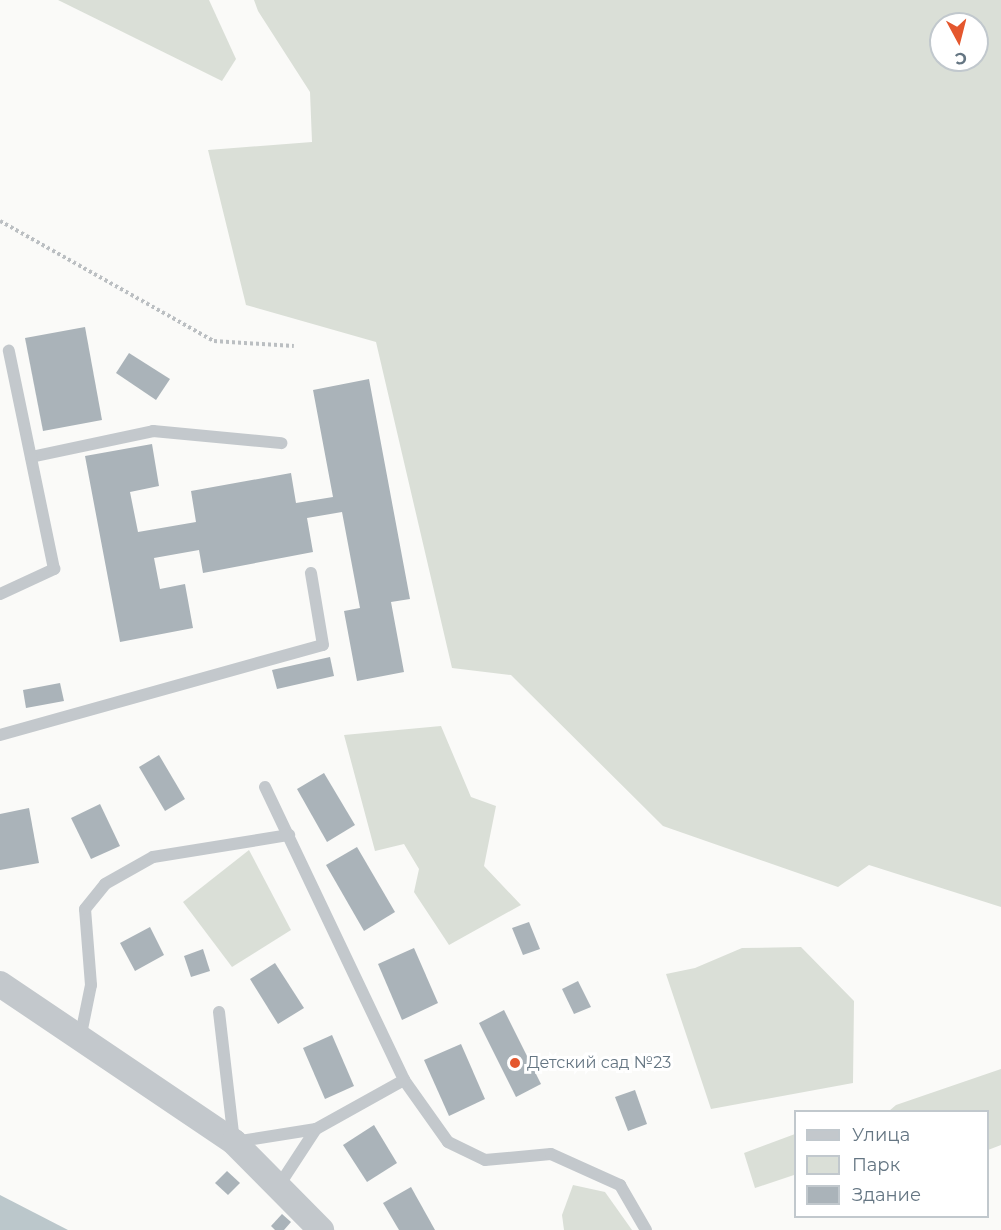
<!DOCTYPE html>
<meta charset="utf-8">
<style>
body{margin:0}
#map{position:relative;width:1001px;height:1230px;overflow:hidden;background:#fafaf8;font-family:Montserrat,sans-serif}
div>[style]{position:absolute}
.green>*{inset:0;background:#dadfd7}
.water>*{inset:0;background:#bbc7cb}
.building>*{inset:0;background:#aab3b9}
.path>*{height:4px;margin-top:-2px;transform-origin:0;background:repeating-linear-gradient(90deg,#bbbfc2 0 3px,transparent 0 6px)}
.service>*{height:12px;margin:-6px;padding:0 6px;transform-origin:6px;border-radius:6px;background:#c3c8cc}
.minor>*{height:26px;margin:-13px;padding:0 13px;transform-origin:13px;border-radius:13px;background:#c3c8cc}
.dots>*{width:16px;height:16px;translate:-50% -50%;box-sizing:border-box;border:3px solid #fff;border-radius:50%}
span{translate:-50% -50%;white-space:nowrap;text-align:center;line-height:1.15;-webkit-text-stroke:6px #fff;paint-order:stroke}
.poi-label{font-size:16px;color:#657683}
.left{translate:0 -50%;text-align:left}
.legend{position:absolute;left:794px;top:1110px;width:195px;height:108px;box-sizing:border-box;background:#fff;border:2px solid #c1c8cd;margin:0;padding:8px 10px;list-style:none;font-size:18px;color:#657683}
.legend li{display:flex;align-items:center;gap:12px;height:30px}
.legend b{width:30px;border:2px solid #c1c8cd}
.north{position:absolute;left:929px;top:12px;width:60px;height:60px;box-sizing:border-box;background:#fff;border:2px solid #c1c8cd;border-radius:50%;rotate:173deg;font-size:16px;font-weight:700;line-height:24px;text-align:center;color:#657683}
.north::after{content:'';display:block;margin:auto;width:21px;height:27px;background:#e4572e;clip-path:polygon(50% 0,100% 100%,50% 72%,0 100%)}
</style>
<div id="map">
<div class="green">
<div style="clip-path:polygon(58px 0,209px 0,236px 59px,222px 81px)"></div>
<div style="clip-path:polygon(evenodd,254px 0,1001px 0,1001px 907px,869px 865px,838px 887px,663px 826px,511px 675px,452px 668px,376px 342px,246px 305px,208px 150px,312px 142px,310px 92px,258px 11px,254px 0,941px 24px,977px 24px,977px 60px,941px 60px,941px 24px)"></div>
<div style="clip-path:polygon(441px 726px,471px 797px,496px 806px,484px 866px,521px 905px,449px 945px,414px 892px,419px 869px,404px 844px,375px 851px,344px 735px)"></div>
<div style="clip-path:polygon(249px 850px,291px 930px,232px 967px,183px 902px)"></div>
<div style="clip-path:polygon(801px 947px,854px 1001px,853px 1083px,711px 1109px,666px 974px,695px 968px,742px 948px)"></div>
<div style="clip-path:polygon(1001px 1069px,1001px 1145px,988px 1150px,988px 1112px,889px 1111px,896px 1105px)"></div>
<div style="clip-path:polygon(795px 1134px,795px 1177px,794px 1175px,755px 1188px,744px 1153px)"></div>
<div style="clip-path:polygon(573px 1185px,605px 1192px,632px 1230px,564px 1230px,562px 1215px)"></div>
</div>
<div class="water">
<div style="clip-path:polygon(0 1195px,68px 1230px,0 1230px)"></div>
</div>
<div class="building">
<div style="clip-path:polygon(85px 327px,102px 420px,43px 431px,25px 338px)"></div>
<div style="clip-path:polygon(129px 353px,170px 379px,156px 400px,116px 373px)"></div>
<div style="clip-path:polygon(369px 379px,410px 599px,391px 602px,404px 672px,357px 681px,344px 611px,360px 608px,342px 512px,307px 518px,313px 552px,203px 573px,199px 550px,154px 558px,160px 589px,185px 584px,193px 628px,120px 642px,85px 456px,152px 444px,159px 486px,130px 492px,138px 532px,196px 522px,191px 491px,291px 473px,296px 503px,333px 497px,313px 390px)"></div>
<div style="clip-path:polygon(330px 657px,334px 676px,277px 689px,272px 670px)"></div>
<div style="clip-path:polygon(60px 683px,64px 701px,26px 708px,23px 690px)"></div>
<div style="clip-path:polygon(159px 755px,185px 799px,165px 811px,139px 767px)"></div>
<div style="clip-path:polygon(324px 773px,355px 825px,327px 842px,297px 789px)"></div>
<div style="clip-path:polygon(100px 804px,120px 846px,91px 859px,71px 818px)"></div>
<div style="clip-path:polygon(29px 808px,39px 863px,0 870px,0 814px)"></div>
<div style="clip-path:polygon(357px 847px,395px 912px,364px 931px,326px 865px)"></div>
<div style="clip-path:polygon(529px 922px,540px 949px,523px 955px,512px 928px)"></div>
<div style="clip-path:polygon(150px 927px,164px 955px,135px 971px,120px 943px)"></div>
<div style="clip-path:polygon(414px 948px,438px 1003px,402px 1020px,378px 964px)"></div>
<div style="clip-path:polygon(203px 949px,210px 971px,191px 977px,184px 956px)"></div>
<div style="clip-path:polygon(275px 963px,304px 1008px,278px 1024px,250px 979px)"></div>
<div style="clip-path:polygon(578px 981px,591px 1007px,574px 1014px,562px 989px)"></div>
<div style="clip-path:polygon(504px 1010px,541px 1084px,516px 1097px,479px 1023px)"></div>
<div style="clip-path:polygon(332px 1035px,354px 1086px,325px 1099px,303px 1048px)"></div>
<div style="clip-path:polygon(461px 1044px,485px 1099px,449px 1116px,424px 1060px)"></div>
<div style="clip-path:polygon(635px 1090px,647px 1124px,628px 1131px,615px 1097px)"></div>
<div style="clip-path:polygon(374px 1125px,397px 1163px,367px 1182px,343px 1145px)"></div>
<div style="clip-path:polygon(227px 1171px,240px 1183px,228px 1195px,215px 1183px)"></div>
<div style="clip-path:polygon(411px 1187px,435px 1230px,399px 1230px,383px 1203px)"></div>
<div style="clip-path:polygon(282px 1214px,291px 1222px,284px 1230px,275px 1230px,271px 1226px)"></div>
</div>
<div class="path">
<div style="left:0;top:221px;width:245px;rotate:29.3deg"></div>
<div style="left:214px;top:341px;width:80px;rotate:3.6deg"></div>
</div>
<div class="service">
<div style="left:31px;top:457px;width:125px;rotate:-12deg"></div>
<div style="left:153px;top:431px;width:129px;rotate:5.4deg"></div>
<div style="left:0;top:594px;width:60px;rotate:-24.8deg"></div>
<div style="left:54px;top:569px;width:223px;rotate:-101.7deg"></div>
<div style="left:0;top:735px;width:335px;rotate:-15.6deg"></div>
<div style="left:323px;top:645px;width:73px;rotate:-99.5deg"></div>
<div style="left:265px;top:787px;width:324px;rotate:64.6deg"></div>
<div style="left:404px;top:1080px;width:76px;rotate:54.6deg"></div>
<div style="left:448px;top:1142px;width:41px;rotate:25.9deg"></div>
<div style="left:485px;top:1160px;width:66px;rotate:-5.2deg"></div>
<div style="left:551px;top:1154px;width:76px;rotate:24.2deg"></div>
<div style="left:620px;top:1185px;width:52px;rotate:60deg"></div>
<div style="left:219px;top:1012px;width:131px;rotate:83.4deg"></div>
<div style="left:234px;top:1142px;width:83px;rotate:-9deg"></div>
<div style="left:80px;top:1039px;width:55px;rotate:-78.5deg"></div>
<div style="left:91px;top:985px;width:76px;rotate:-94.5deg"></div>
<div style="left:85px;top:909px;width:32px;rotate:-51deg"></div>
<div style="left:105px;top:884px;width:55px;rotate:-29.4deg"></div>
<div style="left:153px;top:857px;width:138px;rotate:-9.2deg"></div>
<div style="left:278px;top:1187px;width:69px;rotate:-56.8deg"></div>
<div style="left:316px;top:1129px;width:101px;rotate:-29.1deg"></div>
</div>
<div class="minor">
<div style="left:0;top:984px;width:282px;rotate:34deg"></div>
<div style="left:234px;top:1142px;width:124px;rotate:45.3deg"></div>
</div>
<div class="dots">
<div style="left:515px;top:1063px;background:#e4572e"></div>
</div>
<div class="poi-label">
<span class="left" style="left:527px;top:1063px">Детский сад №23</span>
</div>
<ul class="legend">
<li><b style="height:8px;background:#c3c8cc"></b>Улица</li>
<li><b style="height:16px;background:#dadfd7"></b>Парк</li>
<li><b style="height:16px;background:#aab3b9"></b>Здание</li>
</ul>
<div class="north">С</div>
</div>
